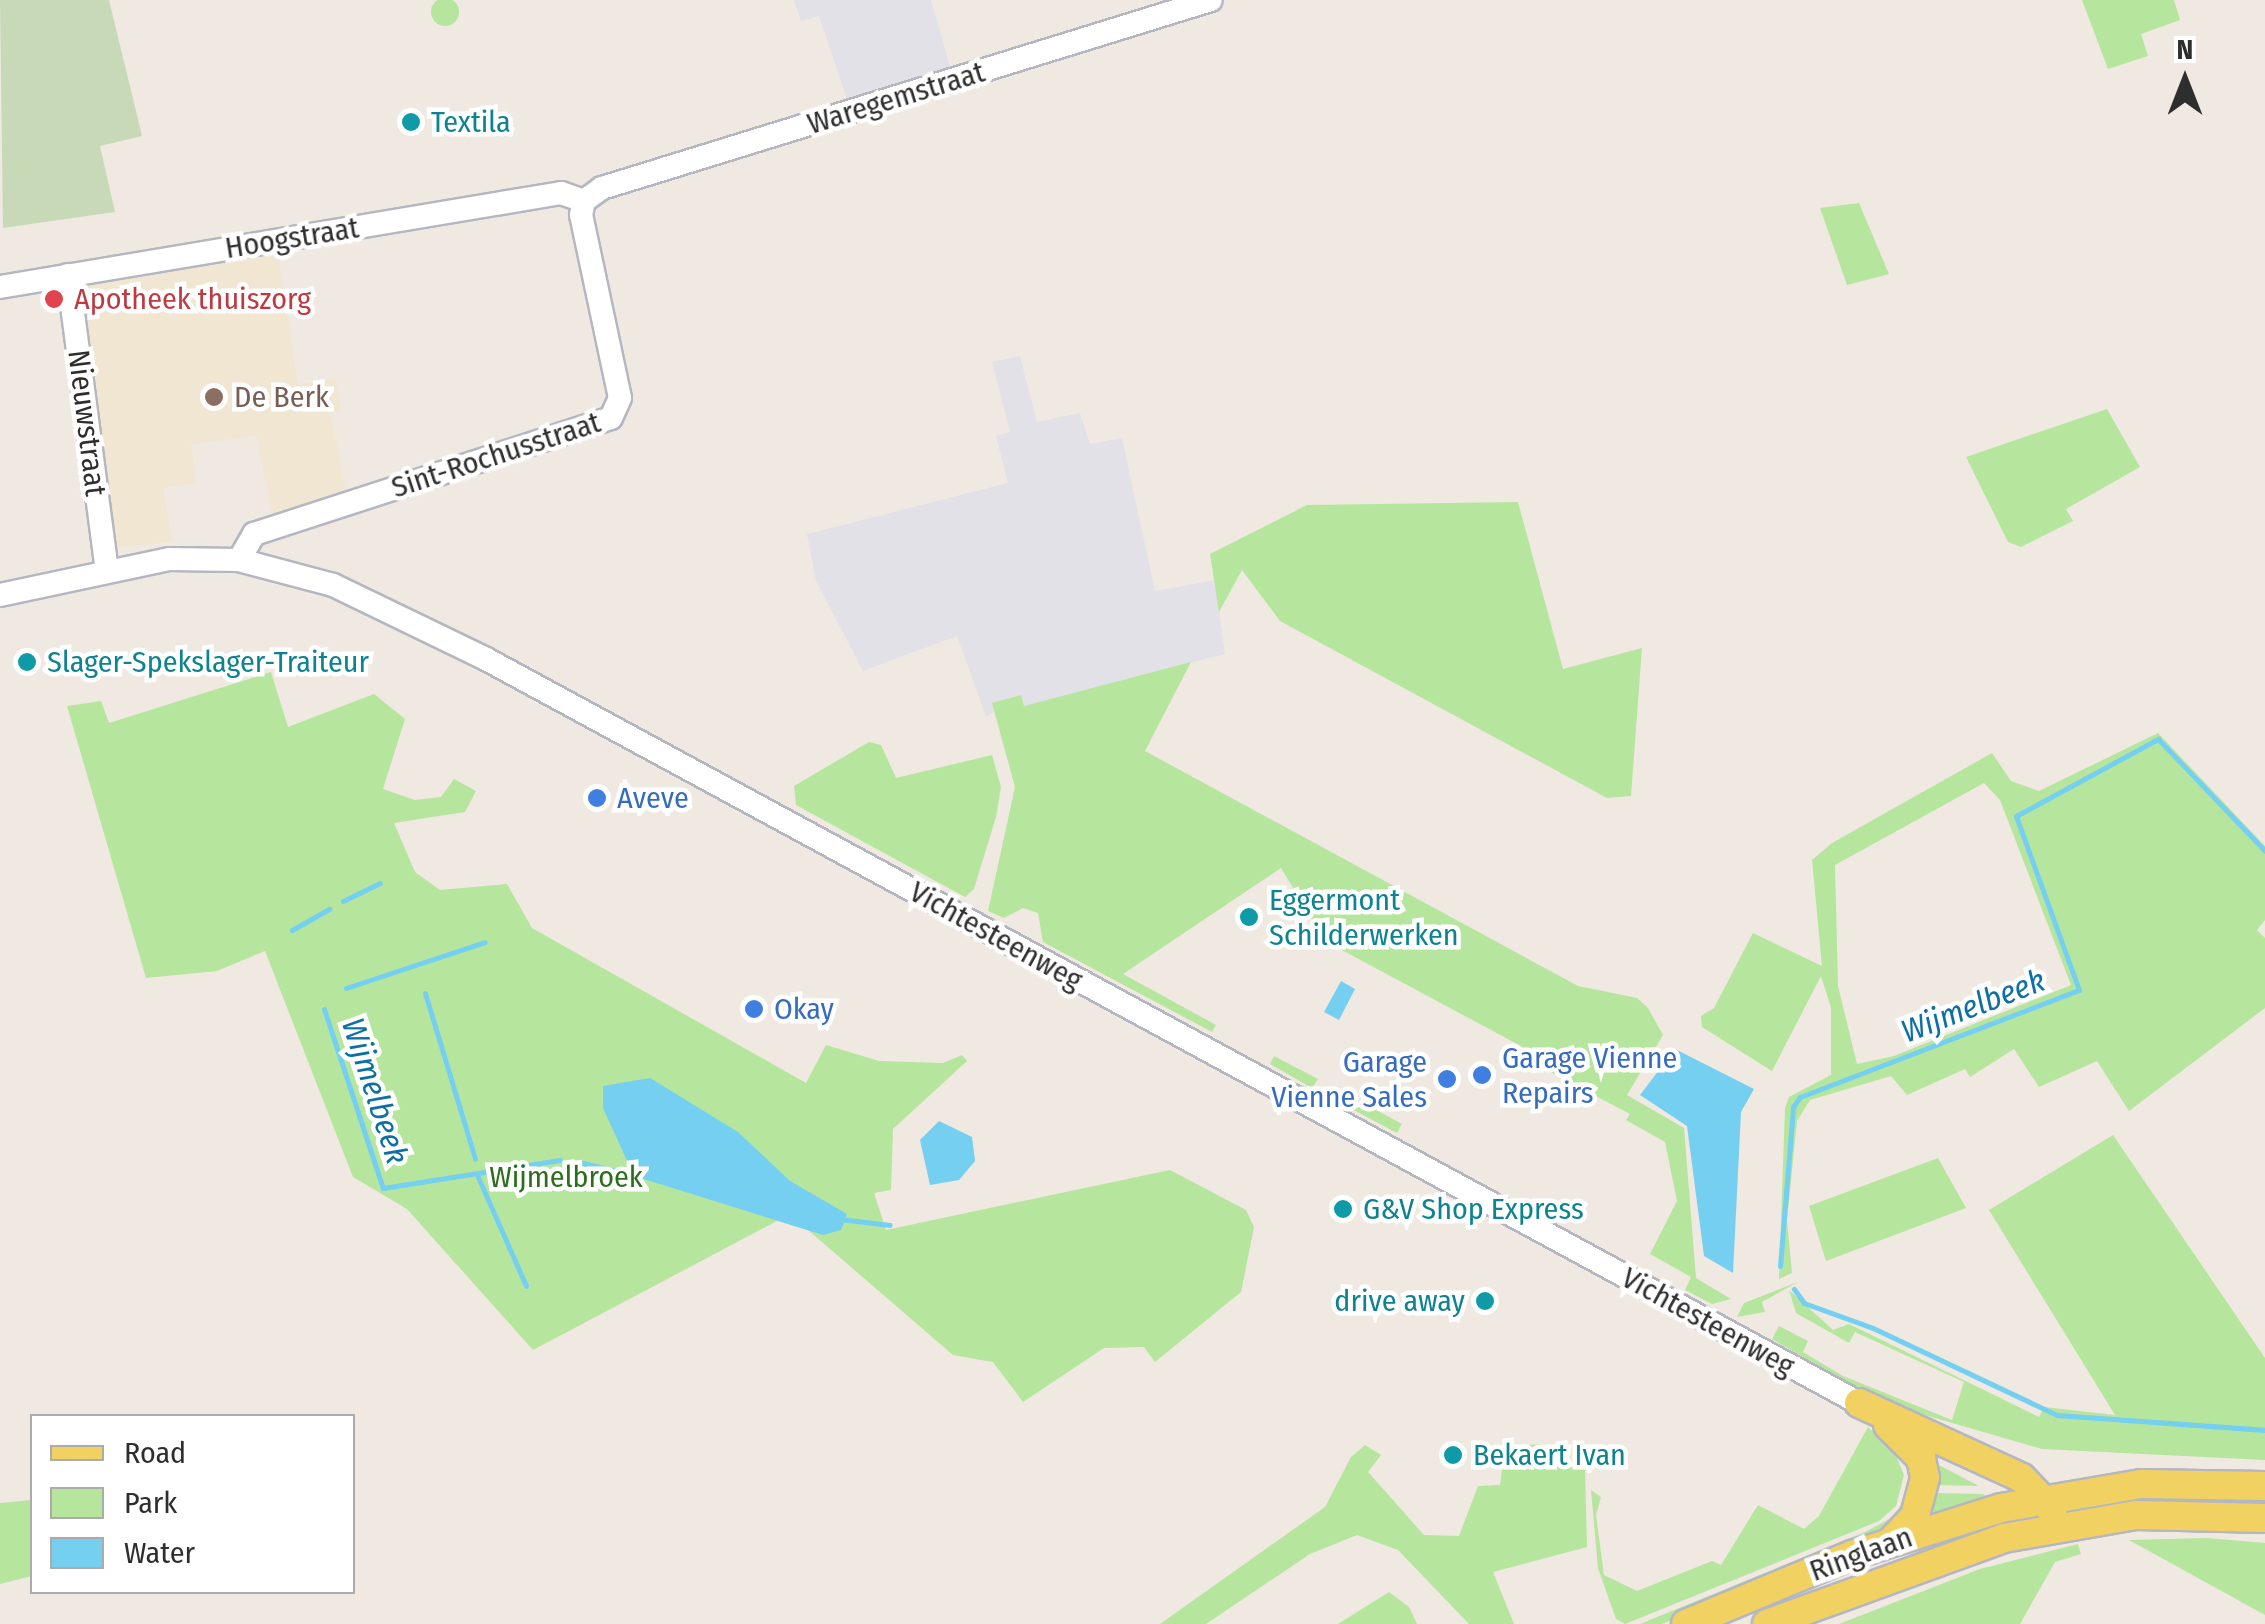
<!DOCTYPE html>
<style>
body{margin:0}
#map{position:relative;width:2265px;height:1624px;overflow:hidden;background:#efe9e1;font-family:"Fira Sans Condensed",sans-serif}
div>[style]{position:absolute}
.industrial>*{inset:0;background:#e3e1e8}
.education>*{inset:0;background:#f0e6d1}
.green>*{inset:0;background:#b6e59e}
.round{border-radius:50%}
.cemetery>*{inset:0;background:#c8d9b8}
.water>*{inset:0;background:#75cff0}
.stream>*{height:5px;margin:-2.5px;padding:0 2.5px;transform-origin:2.5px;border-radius:2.5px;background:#75cff0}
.roads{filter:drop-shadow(2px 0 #b4b7c1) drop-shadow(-2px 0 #b4b7c1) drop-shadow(0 2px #b4b7c1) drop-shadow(0 -2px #b4b7c1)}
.minor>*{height:22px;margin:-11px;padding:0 11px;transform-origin:11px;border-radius:11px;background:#fff}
.major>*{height:28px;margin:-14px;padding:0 14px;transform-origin:14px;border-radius:14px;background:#f2d163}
.dots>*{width:28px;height:28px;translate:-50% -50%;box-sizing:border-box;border:5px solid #fff;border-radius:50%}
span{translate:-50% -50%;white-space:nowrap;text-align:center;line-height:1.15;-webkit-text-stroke:9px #fff;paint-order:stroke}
.street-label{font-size:30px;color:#2e2e2e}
.culture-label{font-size:30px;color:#0d838f}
.left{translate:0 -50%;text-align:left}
.right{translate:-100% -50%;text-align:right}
.health-label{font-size:30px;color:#be3a42}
.education-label{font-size:30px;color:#785e54}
.shop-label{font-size:30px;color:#366cbe}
.park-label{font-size:30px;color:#2c6e1b}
.water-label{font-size:32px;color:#0d6fa3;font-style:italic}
.legend{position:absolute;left:30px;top:1414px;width:325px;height:180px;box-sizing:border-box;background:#fff;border:2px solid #ababab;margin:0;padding:12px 18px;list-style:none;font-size:30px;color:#2e2e2e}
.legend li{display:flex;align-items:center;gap:20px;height:50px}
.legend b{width:50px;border:2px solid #ababab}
.north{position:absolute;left:2135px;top:30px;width:100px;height:100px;-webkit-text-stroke:8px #fff;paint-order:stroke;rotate:0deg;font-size:28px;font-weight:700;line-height:40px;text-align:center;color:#2e2e2e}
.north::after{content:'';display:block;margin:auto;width:35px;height:45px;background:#2e2e2e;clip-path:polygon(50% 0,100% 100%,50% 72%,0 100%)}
</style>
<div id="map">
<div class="industrial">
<div style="clip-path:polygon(794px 0,931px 0,951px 70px,848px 102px,819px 16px,801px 21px)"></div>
<div style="clip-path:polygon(1020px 356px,1037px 422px,1080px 413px,1090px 444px,1122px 438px,1155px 591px,1215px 580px,1225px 654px,1024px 706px,1020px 695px,993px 703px,995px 712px,986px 716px,957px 636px,863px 671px,816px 581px,807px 534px,1008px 483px,996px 436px,1010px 432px,992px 362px)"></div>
</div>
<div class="education">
<div style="clip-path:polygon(278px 252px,298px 384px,335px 379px,341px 411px,331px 413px,346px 493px,273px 518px,256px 435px,191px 445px,196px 483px,163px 488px,172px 542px,116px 548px,79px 285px)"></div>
</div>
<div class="green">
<div class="round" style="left:431px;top:-2px;width:28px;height:28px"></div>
<div style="clip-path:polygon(2082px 0,2174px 0,2180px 20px,2141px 34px,2148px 56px,2108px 69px)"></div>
<div style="clip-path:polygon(1859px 203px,1889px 274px,1847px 285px,1820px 208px)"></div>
<div style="clip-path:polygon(2107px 409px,2140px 467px,2066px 509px,2073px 521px,2021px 547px,2008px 542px,1966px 457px)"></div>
<div style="clip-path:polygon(1518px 502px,1563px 669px,1642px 648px,1631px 796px,1607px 798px,1280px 621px,1242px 570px,1219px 612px,1210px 554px,1307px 505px)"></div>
<div style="clip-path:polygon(1191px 662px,1145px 751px,1578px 986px,1637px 998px,1648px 1008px,1663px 1035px,1627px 1095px,1684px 1128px,1696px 1278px,1731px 1299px,1712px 1304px,1685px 1290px,1691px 1277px,1650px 1254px,1677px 1201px,1665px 1142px,1626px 1120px,1630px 1114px,1543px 1068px,1547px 1060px,1325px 941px,1281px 868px,1123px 974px,1216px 1025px,1212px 1032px,1043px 942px,1038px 913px,1023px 908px,1004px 918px,988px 911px,1015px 787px,992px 703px,1021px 695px,1024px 706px)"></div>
<div style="clip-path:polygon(271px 672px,288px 727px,374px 694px,405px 719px,383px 789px,415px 800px,441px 797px,454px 779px,476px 791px,465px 812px,394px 823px,415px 872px,440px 890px,507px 884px,532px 928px,806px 1083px,826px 1045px,879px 1061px,943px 1063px,962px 1055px,967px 1061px,893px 1129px,891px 1190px,874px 1193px,886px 1230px,1170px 1170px,1246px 1210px,1254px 1227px,1241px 1292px,1155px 1362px,1144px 1347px,1104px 1348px,1023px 1402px,993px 1362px,953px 1355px,801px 1224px,777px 1221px,533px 1350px,407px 1209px,353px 1177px,265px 951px,217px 971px,146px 978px,67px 706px,101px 701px,109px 723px)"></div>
<div style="clip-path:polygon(evenodd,2158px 733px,2265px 846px,2265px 920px,2257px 930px,2265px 938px,2265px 1008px,2129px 1111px,2097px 1061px,2039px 1087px,2014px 1049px,1970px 1077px,1965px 1069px,1907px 1095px,1891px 1076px,1810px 1100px,1797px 1121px,1787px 1220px,1792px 1273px,1779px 1279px,1785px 1108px,1789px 1097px,1831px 1075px,1831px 1008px,1821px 976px,1772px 1071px,1702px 1027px,1701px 1016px,1714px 1008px,1753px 933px,1822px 966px,1812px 860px,1832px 843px,1992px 753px,2011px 781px,2039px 791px,2158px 733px,1984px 783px,2000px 800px,2071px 985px,1894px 1056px,1857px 1064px,1838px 986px,1835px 865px,1984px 783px)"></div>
<div style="clip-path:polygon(869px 742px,881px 745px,896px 778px,992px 755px,1001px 787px,996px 817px,974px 889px,965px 897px,796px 805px,794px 786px)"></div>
<div style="clip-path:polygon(1274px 1056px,1318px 1079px,1312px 1088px,1270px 1064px)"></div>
<div style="clip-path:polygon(1335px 1088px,1402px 1124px,1397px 1133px,1329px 1097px)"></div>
<div style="clip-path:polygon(2113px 1135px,2265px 1358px,2265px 1460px,2042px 1449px,1911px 1411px,1841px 1379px,1772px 1339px,1779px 1326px,1808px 1341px,1803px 1352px,1843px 1376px,1952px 1420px,1964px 1382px,1855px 1332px,1849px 1343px,1796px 1313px,1789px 1290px,1833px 1330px,1849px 1324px,2039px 1417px,2044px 1407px,2115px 1415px,1989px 1210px)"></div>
<div style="clip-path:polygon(1938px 1158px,1966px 1208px,1826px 1261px,1809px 1206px)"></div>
<div style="clip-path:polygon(1798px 1282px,1762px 1302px,1765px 1312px,1737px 1317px,1744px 1303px)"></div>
<div style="clip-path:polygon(1868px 1427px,1894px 1451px,1904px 1475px,1896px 1506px,1879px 1521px,1625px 1624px,1616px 1619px,1598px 1568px,1591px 1490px,1601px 1497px,1596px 1515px,1604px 1575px,1637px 1591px,1712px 1561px,1721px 1565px,1758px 1505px,1804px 1529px,1819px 1516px)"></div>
<div style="clip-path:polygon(1541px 1444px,1543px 1465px,1585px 1468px,1587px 1547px,1493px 1572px,1514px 1624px,1469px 1624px,1398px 1550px,1357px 1535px,1310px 1554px,1206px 1624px,1160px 1624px,1325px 1507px,1351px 1457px,1365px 1445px,1381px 1455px,1368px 1472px,1424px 1535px,1459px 1536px,1478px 1486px,1500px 1485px,1505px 1447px)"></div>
<div style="clip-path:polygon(1935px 1463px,1979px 1486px,1938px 1485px)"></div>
<div style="clip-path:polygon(1913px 1491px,1898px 1518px,1861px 1542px,1662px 1624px,1640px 1624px,1867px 1531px,1893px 1517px)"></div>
<div style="clip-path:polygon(1937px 1493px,1983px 1494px,1987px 1497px,1932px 1514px)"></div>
<div style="clip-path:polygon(32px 1500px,32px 1576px,0 1584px,0 1503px)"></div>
<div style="clip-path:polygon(2207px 1538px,2265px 1543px,2265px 1615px,2129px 1540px)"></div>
<div style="clip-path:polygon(2078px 1544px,2081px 1554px,2055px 1562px,2020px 1624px,1839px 1624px,1980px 1569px)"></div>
<div style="clip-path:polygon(1389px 1592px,1409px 1607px,1417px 1624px,1338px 1624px)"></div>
</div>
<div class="cemetery">
<div style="clip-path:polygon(0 0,109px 0,142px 136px,100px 146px,115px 212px,3px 228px)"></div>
</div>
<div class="water">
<div style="clip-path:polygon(1341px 981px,1355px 989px,1339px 1020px,1324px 1012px)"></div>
<div style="clip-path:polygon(1675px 1049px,1754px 1089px,1741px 1112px,1733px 1273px,1704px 1256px,1687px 1126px,1640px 1095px)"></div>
<div style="clip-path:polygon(650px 1078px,738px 1132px,790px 1181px,847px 1214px,841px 1230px,823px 1235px,634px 1176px,603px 1108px,603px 1086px)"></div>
<div style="clip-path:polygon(939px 1121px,972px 1137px,975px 1161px,959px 1180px,930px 1185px,920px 1140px)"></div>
</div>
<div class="stream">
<div style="left:343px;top:901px;width:41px;rotate:-25.9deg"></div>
<div style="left:292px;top:930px;width:43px;rotate:-29.6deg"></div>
<div style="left:346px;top:988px;width:146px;rotate:-18.3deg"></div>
<div style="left:425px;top:993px;width:173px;rotate:73.2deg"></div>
<div style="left:324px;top:1009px;width:188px;rotate:71.8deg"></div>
<div style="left:383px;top:1188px;width:179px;rotate:-9deg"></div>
<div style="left:578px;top:1162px;width:62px;rotate:13.1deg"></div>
<div style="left:478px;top:1177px;width:119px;rotate:66.2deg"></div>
<div style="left:840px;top:1219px;width:50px;rotate:6.8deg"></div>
<div style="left:1780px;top:1266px;width:160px;rotate:-85.3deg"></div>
<div style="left:1793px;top:1107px;width:12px;rotate:-55deg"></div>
<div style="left:1800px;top:1097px;width:299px;rotate:-21deg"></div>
<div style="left:2079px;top:990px;width:185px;rotate:-109.9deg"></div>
<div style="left:2016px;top:816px;width:162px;rotate:-28.5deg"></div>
<div style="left:2158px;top:739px;width:155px;rotate:46.3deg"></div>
<div style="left:1794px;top:1289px;width:17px;rotate:54deg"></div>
<div style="left:1804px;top:1303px;width:73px;rotate:19.9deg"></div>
<div style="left:1873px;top:1328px;width:204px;rotate:25.3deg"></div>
<div style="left:2057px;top:1415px;width:209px;rotate:4.1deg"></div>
</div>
<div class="roads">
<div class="minor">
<div style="left:584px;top:201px;width:22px;rotate:-36deg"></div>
<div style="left:602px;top:188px;width:637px;rotate:-17.16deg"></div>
<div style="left:68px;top:275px;width:299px;rotate:82.5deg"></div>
<div style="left:0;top:287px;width:569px;rotate:-9.51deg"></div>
<div style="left:561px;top:193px;width:24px;rotate:19deg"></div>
<div style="left:239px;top:560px;width:30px;rotate:-60deg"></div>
<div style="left:254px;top:534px;width:375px;rotate:-18deg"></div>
<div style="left:611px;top:418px;width:22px;rotate:-66deg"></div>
<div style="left:620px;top:398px;width:187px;rotate:-102deg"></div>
<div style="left:581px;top:215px;width:14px;rotate:-78deg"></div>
<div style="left:0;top:595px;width:173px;rotate:-12deg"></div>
<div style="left:169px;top:559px;width:70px;rotate:0.8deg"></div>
<div style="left:239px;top:560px;width:97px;rotate:14.9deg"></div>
<div style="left:333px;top:585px;width:170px;rotate:25.8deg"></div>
<div style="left:486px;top:659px;width:1562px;rotate:28.45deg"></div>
</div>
<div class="major">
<div style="left:1859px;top:1403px;width:179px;rotate:24.7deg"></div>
<div style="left:2022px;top:1478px;width:44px;rotate:46.8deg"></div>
<div style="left:1888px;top:1425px;width:47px;rotate:45deg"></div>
<div style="left:1921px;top:1458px;width:20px;rotate:79deg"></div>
<div style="left:1925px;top:1478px;width:39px;rotate:105deg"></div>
<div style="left:1915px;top:1516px;width:34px;rotate:133deg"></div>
<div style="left:1686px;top:1624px;width:180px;rotate:-22.6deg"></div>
<div style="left:1852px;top:1555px;width:156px;rotate:-17.5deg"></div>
<div style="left:2001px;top:1508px;width:142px;rotate:-9.7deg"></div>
<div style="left:2141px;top:1484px;width:124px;rotate:0.9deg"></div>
<div style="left:1767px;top:1624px;width:252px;rotate:-19.9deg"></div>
<div style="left:2004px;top:1538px;width:134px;rotate:-9.9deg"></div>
<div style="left:2136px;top:1515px;width:129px;rotate:1.3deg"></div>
</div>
</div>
<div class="dots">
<div style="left:411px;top:122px;background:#0f9aa8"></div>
<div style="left:54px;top:299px;background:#e0444e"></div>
<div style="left:214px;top:397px;background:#8d6e63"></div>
<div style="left:27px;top:662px;background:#0f9aa8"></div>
<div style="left:597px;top:798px;background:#3f7fe0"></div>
<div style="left:1249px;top:917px;background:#0f9aa8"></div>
<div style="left:754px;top:1009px;background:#3f7fe0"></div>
<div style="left:1482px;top:1075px;background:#3f7fe0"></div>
<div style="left:1447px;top:1079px;background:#3f7fe0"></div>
<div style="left:1343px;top:1209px;background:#0f9aa8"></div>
<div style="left:1485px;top:1301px;background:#0f9aa8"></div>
<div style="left:1453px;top:1455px;background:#0f9aa8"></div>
</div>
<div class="street-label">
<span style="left:896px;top:98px;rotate:-17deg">Waregemstraat</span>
<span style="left:292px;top:238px;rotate:-9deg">Hoogstraat</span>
<span style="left:87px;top:423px;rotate:83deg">Nieuwstraat</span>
<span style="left:496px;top:455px;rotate:-18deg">Sint-Rochusstraat</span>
<span style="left:996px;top:936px;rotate:29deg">Vichtesteenweg</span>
<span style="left:1708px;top:1322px;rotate:29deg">Vichtesteenweg</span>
<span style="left:1861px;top:1554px;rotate:-20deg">Ringlaan</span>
</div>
<div class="culture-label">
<span class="left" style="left:431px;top:122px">Textila</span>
<span class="left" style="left:47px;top:662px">Slager-Spekslager-Traiteur</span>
<span class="left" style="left:1269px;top:917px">Eggermont<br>Schilderwerken</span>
<span class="left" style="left:1363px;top:1209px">G&amp;V Shop Express</span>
<span class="right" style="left:1465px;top:1301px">drive away</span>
<span class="left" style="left:1473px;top:1455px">Bekaert Ivan</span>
</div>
<div class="health-label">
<span class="left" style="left:74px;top:299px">Apotheek thuiszorg</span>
</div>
<div class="education-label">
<span class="left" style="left:234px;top:397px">De Berk</span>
</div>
<div class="shop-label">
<span class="left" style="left:617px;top:798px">Aveve</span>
<span class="left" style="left:774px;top:1009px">Okay</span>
<span class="left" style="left:1502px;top:1075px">Garage Vienne<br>Repairs</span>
<span class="right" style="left:1427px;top:1079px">Garage<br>Vienne Sales</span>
</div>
<div class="park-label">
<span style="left:566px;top:1177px">Wijmelbroek</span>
</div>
<div class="water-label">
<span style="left:1973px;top:1006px;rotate:-21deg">Wijmelbeek</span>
<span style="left:375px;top:1091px;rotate:72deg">Wijmelbeek</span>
</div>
<ul class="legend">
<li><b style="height:12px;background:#f2d163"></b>Road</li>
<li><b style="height:28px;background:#b6e59e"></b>Park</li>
<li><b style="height:28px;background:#75cff0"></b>Water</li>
</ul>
<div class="north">N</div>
</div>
